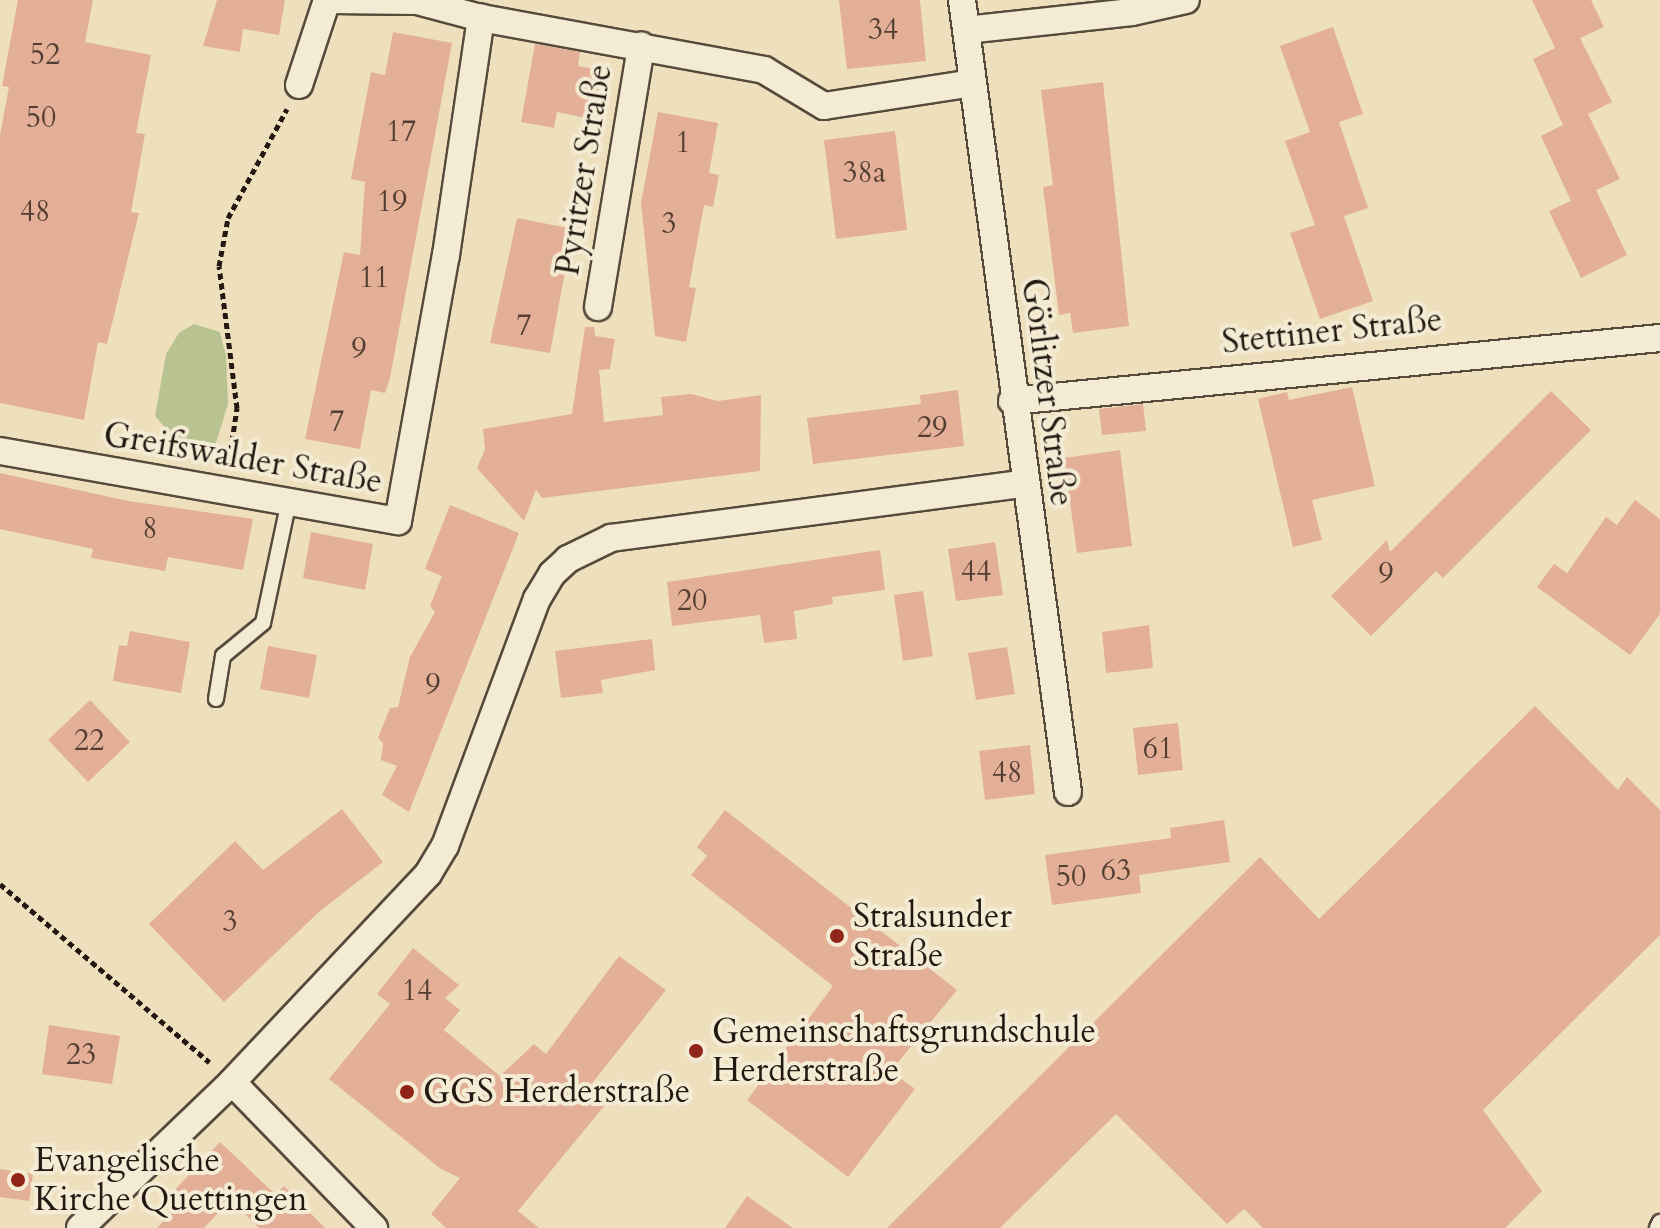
<!DOCTYPE html>
<meta charset="utf-8">
<style>
body{margin:0}
#map{position:relative;width:1660px;height:1228px;overflow:hidden;background:#eee0bd;font-family:Cardo,serif}
div>[style]{position:absolute}
.green>*{inset:0;background:#b9c291}
.building>*{inset:0;background:#e3b097}
.path>*{height:5px;margin-top:-2.5px;transform-origin:0;background:repeating-linear-gradient(90deg,#241812 0 6px,transparent 0 10px)}
.roads{filter:drop-shadow(2px 0 #564a3d) drop-shadow(-2px 0 #564a3d) drop-shadow(0 2px #564a3d) drop-shadow(0 -2px #564a3d)}
.service>*{height:14px;margin:-7px;padding:0 7px;transform-origin:7px;border-radius:7px;background:#f4ebd4}
.minor>*{height:26px;margin:-13px;padding:0 13px;transform-origin:13px;border-radius:13px;background:#f4ebd4}
.dots>*{width:22px;height:22px;translate:-50% -50%;box-sizing:border-box;border:4px solid #f4ebd4;border-radius:50%}
span{translate:-50% -50%;white-space:nowrap;text-align:center;line-height:1.15;-webkit-text-stroke:8px #f4ebd4;paint-order:stroke}
.number-label{font-size:30px;color:#543e33}
.number-label span{-webkit-text-stroke-width:0}
.street-label{font-size:34px;color:#241812}
.poi-label{font-size:34px;color:#241812}
.left{translate:0 -50%;text-align:left}
</style>
<div id="map">
<div class="green">
<div style="clip-path:polygon(194px 324px,220px 332px,226px 356px,228px 404px,215px 446px,178px 443px,155px 416px,166px 354px,179px 333px)"></div>
</div>
<div class="building">
<div style="clip-path:polygon(18px 0,93px 0,85px 42px,151px 55px,136px 133px,145px 134px,131px 212px,139px 213px,107px 344px,98px 342px,84px 420px,0 403px,0 135px,9px 87px,2px 86px)"></div>
<div style="clip-path:polygon(217px 0,285px 0,279px 35px,243px 29px,240px 52px,203px 46px)"></div>
<div style="clip-path:polygon(839px 0,920px 0,926px 61px,847px 69px)"></div>
<div style="clip-path:polygon(1532px 0,1591px 0,1604px 27px,1580px 38px,1612px 102px,1588px 114px,1620px 179px,1596px 190px,1627px 255px,1581px 278px,1549px 211px,1571px 201px,1541px 136px,1563px 125px,1533px 59px,1555px 48px)"></div>
<div style="clip-path:polygon(1333px 27px,1363px 114px,1339px 122px,1368px 208px,1344px 216px,1373px 301px,1320px 319px,1290px 233px,1315px 225px,1285px 141px,1310px 132px,1280px 46px)"></div>
<div style="clip-path:polygon(393px 32px,452px 43px,390px 378px,385px 393px,371px 390px,360px 449px,305px 439px,344px 252px,360px 255px,365px 182px,351px 179px,371px 72px,385px 75px)"></div>
<div style="clip-path:polygon(535px 44px,580px 52px,578px 66px,600px 70px,596px 120px,557px 112px,554px 128px,521px 122px)"></div>
<div style="clip-path:polygon(1103px 82px,1129px 326px,1073px 333px,1070px 313px,1059px 315px,1043px 187px,1053px 185px,1041px 90px)"></div>
<div style="clip-path:polygon(658px 112px,718px 123px,709px 173px,719px 175px,713px 207px,704px 205px,689px 287px,696px 288px,686px 342px,655px 336px,641px 203px)"></div>
<div style="clip-path:polygon(895px 131px,907px 230px,836px 239px,824px 140px)"></div>
<div style="clip-path:polygon(517px 218px,573px 229px,550px 353px,490px 343px)"></div>
<div style="clip-path:polygon(585px 327px,594px 327px,595px 336px,615px 339px,610px 369px,599px 370px,604px 422px,663px 415px,661px 397px,691px 394px,718px 401px,761px 395px,760px 471px,542px 498px,536px 490px,524px 521px,477px 468px,485px 449px,483px 429px,572px 414px)"></div>
<div style="clip-path:polygon(1352px 387px,1375px 486px,1312px 500px,1322px 540px,1293px 547px,1258px 399px,1287px 392px,1289px 400px)"></div>
<div style="clip-path:polygon(958px 390px,964px 446px,813px 464px,807px 418px,921px 404px,920px 395px)"></div>
<div style="clip-path:polygon(1551px 391px,1591px 430px,1443px 578px,1436px 571px,1371px 636px,1331px 596px,1387px 540px,1390px 552px)"></div>
<div style="clip-path:polygon(1143px 404px,1146px 431px,1102px 435px,1099px 409px)"></div>
<div style="clip-path:polygon(1120px 450px,1132px 546px,1077px 553px,1064px 458px)"></div>
<div style="clip-path:polygon(0 473px,128px 501px,253px 519px,243px 570px,168px 557px,165px 571px,91px 558px,93px 549px,0 529px)"></div>
<div style="clip-path:polygon(1635px 500px,1660px 519px,1660px 614px,1630px 655px,1537px 587px,1554px 564px,1567px 573px,1606px 517px,1617px 525px)"></div>
<div style="clip-path:polygon(450px 505px,519px 533px,409px 812px,382px 795px,397px 766px,381px 760px,383px 743px,378px 738px,390px 708px,398px 707px,410px 657px,435px 612px,430px 606px,442px 576px,425px 569px)"></div>
<div style="clip-path:polygon(311px 532px,373px 544px,365px 590px,303px 578px)"></div>
<div style="clip-path:polygon(995px 542px,1003px 595px,956px 601px,948px 549px)"></div>
<div style="clip-path:polygon(880px 550px,885px 590px,832px 597px,833px 604px,794px 611px,797px 639px,764px 643px,760px 615px,672px 626px,667px 582px)"></div>
<div style="clip-path:polygon(923px 591px,933px 656px,903px 661px,894px 595px)"></div>
<div style="clip-path:polygon(1149px 625px,1153px 668px,1106px 673px,1102px 632px)"></div>
<div style="clip-path:polygon(130px 631px,190px 642px,181px 693px,113px 681px,119px 645px,127px 646px)"></div>
<div style="clip-path:polygon(652px 639px,655px 670px,601px 680px,603px 693px,561px 698px,555px 651px)"></div>
<div style="clip-path:polygon(268px 646px,317px 655px,309px 698px,260px 689px)"></div>
<div style="clip-path:polygon(1007px 647px,1015px 694px,976px 700px,968px 653px)"></div>
<div style="clip-path:polygon(90px 700px,130px 742px,88px 782px,48px 740px)"></div>
<div style="clip-path:polygon(1535px 706px,1618px 790px,1627px 777px,1660px 810px,1660px 935px,1483px 1110px,1542px 1191px,1505px 1228px,1263px 1228px,1244px 1209px,1227px 1224px,1116px 1114px,1000px 1228px,887px 1228px,1260px 857px,1319px 919px)"></div>
<div style="clip-path:polygon(1178px 723px,1183px 770px,1138px 775px,1133px 728px)"></div>
<div style="clip-path:polygon(1030px 745px,1035px 794px,985px 800px,979px 751px)"></div>
<div style="clip-path:polygon(342px 809px,383px 862px,320px 911px,224px 1002px,149px 924px,235px 841px,263px 870px)"></div>
<div style="clip-path:polygon(725px 810px,957px 990px,891px 1071px,915px 1089px,848px 1177px,747px 1100px,833px 986px,691px 875px,707px 856px,697px 847px)"></div>
<div style="clip-path:polygon(1224px 820px,1230px 862px,1139px 875px,1141px 893px,1052px 905px,1045px 855px,1171px 838px,1170px 828px)"></div>
<div style="clip-path:polygon(413px 948px,459px 985px,445px 998px,460px 1010px,444px 1030px,500px 1076px,534px 1044px,546px 1054px,619px 956px,666px 990px,590px 1086px,609px 1100px,518px 1211px,539px 1228px,446px 1228px,431px 1214px,460px 1178px,441px 1169px,329px 1079px,390px 1004px,377px 994px)"></div>
<div style="clip-path:polygon(49px 1025px,120px 1036px,112px 1084px,42px 1074px)"></div>
<div style="clip-path:polygon(220px 1142px,275px 1194px,284px 1186px,325px 1228px,259px 1228px,231px 1199px,204px 1228px,157px 1228px,179px 1205px,169px 1196px)"></div>
<div style="clip-path:polygon(0 1169px,33px 1174px,29px 1201px,0 1197px)"></div>
<div style="clip-path:polygon(747px 1196px,793px 1228px,725px 1228px)"></div>
</div>
<div class="path">
<div style="left:229px;top:461px;width:54px;rotate:-81.4deg"></div>
<div style="left:237px;top:408px;width:143px;rotate:-97.2deg"></div>
<div style="left:219px;top:266px;width:49px;rotate:-79.4deg"></div>
<div style="left:228px;top:218px;width:124px;rotate:-61.6deg"></div>
<div style="left:0;top:884px;width:275px;rotate:40.4deg"></div>
</div>
<div class="roads">
<div class="service">
<div style="left:216px;top:699px;width:44px;rotate:-80.8deg"></div>
<div style="left:223px;top:656px;width:52px;rotate:-39.5deg"></div>
<div style="left:263px;top:623px;width:121px;rotate:-78deg"></div>
<div style="left:1657px;top:1228px;width:7px;rotate:-63deg"></div>
</div>
<div class="minor">
<div style="left:331px;top:0;width:86px;rotate:0.7deg"></div>
<div style="left:417px;top:1px;width:66px;rotate:14.9deg"></div>
<div style="left:962px;top:0;width:799px;rotate:82.38deg"></div>
<div style="left:966px;top:30px;width:167px;rotate:-6.2deg"></div>
<div style="left:1132px;top:12px;width:55px;rotate:-12.5deg"></div>
<div style="left:299px;top:85px;width:89px;rotate:-71.8deg"></div>
<div style="left:598px;top:307px;width:265px;rotate:-80.6deg"></div>
<div style="left:1012px;top:401px;width:651px;rotate:-5.55deg"></div>
<div style="left:0;top:451px;width:404px;rotate:10deg"></div>
<div style="left:398px;top:521px;width:270px;rotate:-79.8deg"></div>
<div style="left:446px;top:255px;width:240px;rotate:-81.6deg"></div>
<div style="left:481px;top:18px;width:288px;rotate:10.4deg"></div>
<div style="left:764px;top:70px;width:70px;rotate:31deg"></div>
<div style="left:824px;top:106px;width:150px;rotate:-8.8deg"></div>
<div style="left:232px;top:1082px;width:204px;rotate:45.8deg"></div>
<div style="left:80px;top:1228px;width:211px;rotate:-43.8deg"></div>
<div style="left:232px;top:1082px;width:286px;rotate:-46.7deg"></div>
<div style="left:428px;top:874px;width:33px;rotate:-59deg"></div>
<div style="left:445px;top:846px;width:264px;rotate:-69.6deg"></div>
<div style="left:537px;top:599px;width:29px;rotate:-59deg"></div>
<div style="left:552px;top:574px;width:22px;rotate:-43deg"></div>
<div style="left:568px;top:559px;width:48px;rotate:-26deg"></div>
<div style="left:611px;top:538px;width:416px;rotate:-7.5deg"></div>
</div>
</div>
<div class="dots">
<div style="left:837px;top:936px;background:#8f2418"></div>
<div style="left:696px;top:1051px;background:#8f2418"></div>
<div style="left:407px;top:1092px;background:#8f2418"></div>
<div style="left:18px;top:1180px;background:#8f2418"></div>
</div>
<div class="number-label">
<span style="left:883px;top:30px">34</span>
<span style="left:45px;top:55px">52</span>
<span style="left:41px;top:118px">50</span>
<span style="left:401px;top:132px">17</span>
<span style="left:683px;top:143px">1</span>
<span style="left:864px;top:173px">38a</span>
<span style="left:392px;top:202px">19</span>
<span style="left:35px;top:212px">48</span>
<span style="left:669px;top:224px">3</span>
<span style="left:374px;top:278px">11</span>
<span style="left:524px;top:326px">7</span>
<span style="left:359px;top:349px">9</span>
<span style="left:337px;top:422px">7</span>
<span style="left:932px;top:428px">29</span>
<span style="left:150px;top:529px">8</span>
<span style="left:976px;top:572px">44</span>
<span style="left:1386px;top:574px">9</span>
<span style="left:692px;top:601px">20</span>
<span style="left:433px;top:685px">9</span>
<span style="left:89px;top:741px">22</span>
<span style="left:1158px;top:749px">61</span>
<span style="left:1007px;top:773px">48</span>
<span style="left:1116px;top:871px">63</span>
<span style="left:1071px;top:877px">50</span>
<span style="left:230px;top:922px">3</span>
<span style="left:417px;top:991px">14</span>
<span style="left:81px;top:1055px">23</span>
</div>
<div class="street-label">
<span style="left:584px;top:170px;rotate:-81deg">Pyritzer Straße</span>
<span style="left:1332px;top:331px;rotate:-6deg">Stettiner Straße</span>
<span style="left:1048px;top:392px;rotate:83deg">Görlitzer Straße</span>
<span style="left:243px;top:458px;rotate:10deg">Greifswalder Straße</span>
</div>
<div class="poi-label">
<span class="left" style="left:853px;top:936px">Stralsunder<br>Straße</span>
<span class="left" style="left:712px;top:1051px">Gemeinschaftsgrundschule<br>Herderstraße</span>
<span class="left" style="left:423px;top:1092px">GGS Herderstraße</span>
<span class="left" style="left:34px;top:1180px">Evangelische<br>Kirche Quettingen</span>
</div>
</div>
